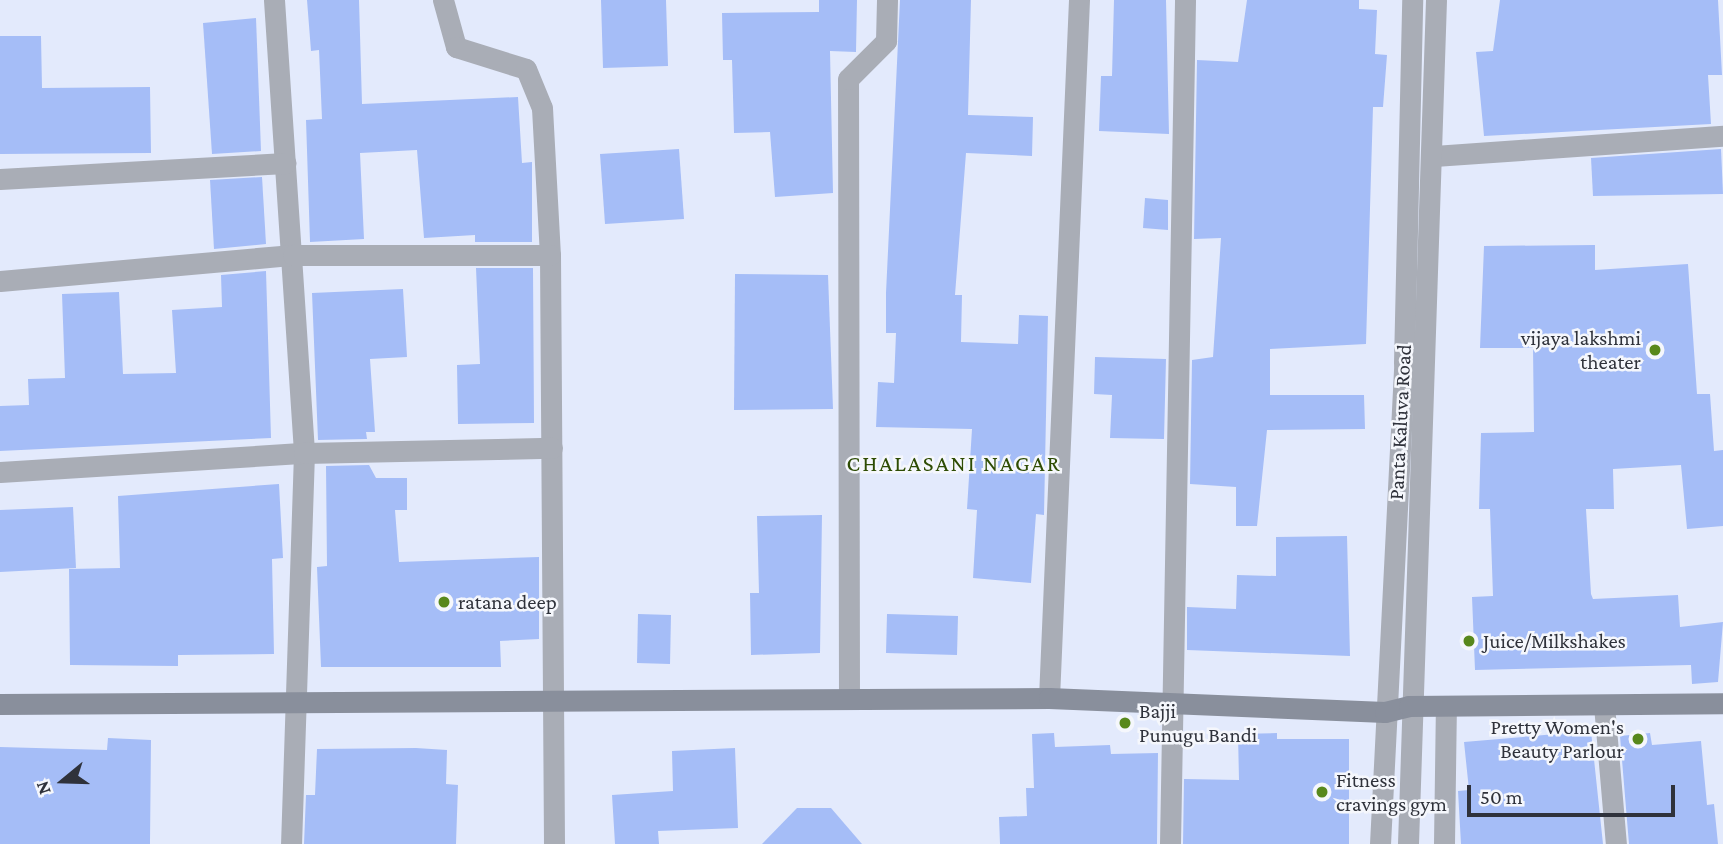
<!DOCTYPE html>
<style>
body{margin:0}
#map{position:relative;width:1723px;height:844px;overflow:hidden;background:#e3eafc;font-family:"Crimson Pro",serif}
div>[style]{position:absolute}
.building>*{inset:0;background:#a5bdf7}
.minor>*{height:21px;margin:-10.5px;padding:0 10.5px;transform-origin:10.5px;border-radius:10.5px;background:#a9adb6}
.tertiary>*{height:21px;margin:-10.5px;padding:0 10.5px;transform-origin:10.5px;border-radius:10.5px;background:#a9adb6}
.secondary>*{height:21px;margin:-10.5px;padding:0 10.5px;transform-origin:10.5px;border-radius:10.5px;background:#898f9c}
.dots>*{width:19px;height:19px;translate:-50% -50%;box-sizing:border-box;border:4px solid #f5f7fc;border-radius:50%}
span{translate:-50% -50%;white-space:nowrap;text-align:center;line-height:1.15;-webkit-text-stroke:5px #f5f7fc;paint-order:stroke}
.poi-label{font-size:21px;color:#2f323b}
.right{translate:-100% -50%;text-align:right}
.left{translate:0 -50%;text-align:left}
.street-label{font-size:21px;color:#2f323b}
.neighbourhood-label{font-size:23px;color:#2e4c04;letter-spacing:2px}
.north{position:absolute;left:28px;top:746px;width:70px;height:70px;-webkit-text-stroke:5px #f5f7fc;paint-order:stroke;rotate:251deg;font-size:19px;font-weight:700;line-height:28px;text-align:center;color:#2f323b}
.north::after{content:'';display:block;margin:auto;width:24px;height:32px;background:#2f323b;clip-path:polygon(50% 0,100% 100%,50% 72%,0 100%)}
.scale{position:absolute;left:1467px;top:785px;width:208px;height:32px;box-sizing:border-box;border:4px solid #2f323b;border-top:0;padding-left:9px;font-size:21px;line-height:24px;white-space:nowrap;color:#2f323b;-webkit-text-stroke:5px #f5f7fc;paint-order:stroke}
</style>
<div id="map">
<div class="building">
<div style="clip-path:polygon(307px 0,359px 0,362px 104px,518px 97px,522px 163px,532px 162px,532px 242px,475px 242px,475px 235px,424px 238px,417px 150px,360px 153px,364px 239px,310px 242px,306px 120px,322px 119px,319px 50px,311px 51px)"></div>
<div style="clip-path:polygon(601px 0,666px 0,668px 66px,603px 68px)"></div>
<div style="clip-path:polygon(819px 0,857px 0,856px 52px,830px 51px,833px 193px,775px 197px,770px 132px,734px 133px,732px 60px,723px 60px,722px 13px,819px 12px)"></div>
<div style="clip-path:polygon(900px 0,971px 0,968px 115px,1033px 117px,1032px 156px,966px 153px,955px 295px,962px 295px,961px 342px,1018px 344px,1019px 315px,1048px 316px,1044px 515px,1036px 514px,1031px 583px,973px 578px,977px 510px,967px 509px,972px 429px,876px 427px,878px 382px,894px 383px,896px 333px,886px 333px,886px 293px)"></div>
<div style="clip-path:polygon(1114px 0,1166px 0,1169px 134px,1099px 131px,1101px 76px,1112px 76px)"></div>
<div style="clip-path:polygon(1247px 0,1359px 0,1359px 9px,1377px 10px,1375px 54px,1387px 55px,1383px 107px,1373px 107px,1366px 344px,1270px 349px,1270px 395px,1364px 395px,1365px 429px,1267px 430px,1257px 526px,1236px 526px,1236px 487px,1190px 484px,1192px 360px,1213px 357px,1221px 238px,1194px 239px,1197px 60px,1238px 62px)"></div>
<div style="clip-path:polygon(1500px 0,1718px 0,1722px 75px,1708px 75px,1711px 124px,1484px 136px,1476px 52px,1493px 51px)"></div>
<div style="clip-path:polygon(256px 18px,261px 151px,212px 154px,203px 23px)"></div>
<div style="clip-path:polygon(0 36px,41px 36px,42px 88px,150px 87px,151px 153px,0 154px)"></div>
<div style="clip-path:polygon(679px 149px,684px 219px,605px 224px,600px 154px)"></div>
<div style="clip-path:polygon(1721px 149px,1723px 194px,1593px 196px,1591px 158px)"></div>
<div style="clip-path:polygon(262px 177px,266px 244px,214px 249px,210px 180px)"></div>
<div style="clip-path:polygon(1145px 198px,1168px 200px,1168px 230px,1143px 228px)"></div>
<div style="clip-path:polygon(1595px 245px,1595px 270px,1688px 264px,1697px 394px,1710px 394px,1714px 451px,1723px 450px,1723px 526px,1687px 529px,1681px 465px,1613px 469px,1614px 509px,1586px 509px,1591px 594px,1593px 599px,1678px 595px,1680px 627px,1723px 622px,1718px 682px,1692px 684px,1691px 665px,1475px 670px,1472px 597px,1493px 596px,1490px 509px,1479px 509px,1481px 433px,1534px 432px,1533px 348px,1480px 348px,1484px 246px)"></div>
<div style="clip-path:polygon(476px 268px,533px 268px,534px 423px,458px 424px,457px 365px,480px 364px)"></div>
<div style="clip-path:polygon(266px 271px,271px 438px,0 451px,0 406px,29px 405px,28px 379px,65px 378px,62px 294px,119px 292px,123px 374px,176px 373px,172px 310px,222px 307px,221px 275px)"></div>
<div style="clip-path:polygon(735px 274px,828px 275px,833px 409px,734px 410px)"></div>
<div style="clip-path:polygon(403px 289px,407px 357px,370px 359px,375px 432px,366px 432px,367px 439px,318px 440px,312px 293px)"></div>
<div style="clip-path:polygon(1095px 357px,1166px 359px,1164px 439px,1110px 438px,1112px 395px,1094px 394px)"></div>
<div style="clip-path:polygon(369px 465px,376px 478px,407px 478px,407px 510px,395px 510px,399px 562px,539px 557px,539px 639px,500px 641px,501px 667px,321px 667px,317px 567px,327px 566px,326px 466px)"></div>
<div style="clip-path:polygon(279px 484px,283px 558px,272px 559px,274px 654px,178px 655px,178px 666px,70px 665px,69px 569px,120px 568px,118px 496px)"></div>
<div style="clip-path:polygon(73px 507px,76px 568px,0 572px,0 510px)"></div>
<div style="clip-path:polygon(822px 515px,820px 653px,751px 655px,750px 593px,759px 593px,757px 516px)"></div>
<div style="clip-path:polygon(1347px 536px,1350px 656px,1187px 650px,1187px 607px,1236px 609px,1237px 575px,1276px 576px,1276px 537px)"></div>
<div style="clip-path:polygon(638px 614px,671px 615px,670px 664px,637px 663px)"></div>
<div style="clip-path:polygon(887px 614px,958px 616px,957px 655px,886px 653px)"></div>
<div style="clip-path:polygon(1591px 731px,1603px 844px,1461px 844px,1458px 791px,1469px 790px,1464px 742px)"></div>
<div style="clip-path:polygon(1054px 733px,1055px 747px,1110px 745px,1111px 754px,1158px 753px,1157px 844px,1000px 844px,999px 817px,1027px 816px,1026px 788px,1034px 788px,1032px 734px)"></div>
<div style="clip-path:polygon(1277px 733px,1277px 739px,1349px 739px,1349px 844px,1183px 844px,1184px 779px,1239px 780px,1238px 734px)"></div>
<div style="clip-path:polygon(1650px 733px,1652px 745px,1701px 741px,1707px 805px,1714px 804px,1718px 844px,1629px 844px,1620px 736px)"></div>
<div style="clip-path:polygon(108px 738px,151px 740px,150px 844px,0 844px,0 747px,107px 750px)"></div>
<div style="clip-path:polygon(416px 748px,447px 750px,446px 784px,458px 785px,456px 844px,304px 844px,306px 795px,315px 795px,317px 749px)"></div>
<div style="clip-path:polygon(735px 748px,738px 828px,658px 831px,659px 844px,615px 844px,612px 795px,673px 791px,672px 751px)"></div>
<div style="clip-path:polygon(797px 808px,831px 808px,862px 844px,762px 844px)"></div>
</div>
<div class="minor">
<div style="left:274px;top:0;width:454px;rotate:86.2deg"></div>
<div style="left:304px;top:453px;width:391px;rotate:91.9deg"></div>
<div style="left:443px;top:0;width:49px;rotate:74.5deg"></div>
<div style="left:456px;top:47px;width:73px;rotate:17.4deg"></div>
<div style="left:526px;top:69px;width:42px;rotate:67.7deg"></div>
<div style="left:542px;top:108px;width:147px;rotate:86.9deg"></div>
<div style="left:550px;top:255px;width:589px;rotate:89.61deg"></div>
<div style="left:1434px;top:156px;width:290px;rotate:-4deg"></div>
<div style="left:0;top:179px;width:286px;rotate:-3.2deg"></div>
<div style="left:0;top:281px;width:294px;rotate:-5.1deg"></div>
<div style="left:293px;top:255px;width:257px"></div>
<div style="left:0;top:472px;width:305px;rotate:-3.6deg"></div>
<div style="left:304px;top:453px;width:248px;rotate:-1.2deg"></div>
<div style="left:1049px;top:698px;width:699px;rotate:-87.54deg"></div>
<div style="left:849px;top:699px;width:620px;rotate:-90.09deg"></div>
<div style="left:848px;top:79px;width:54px;rotate:-45deg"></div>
<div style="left:886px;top:41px;width:41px;rotate:-88.6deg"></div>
<div style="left:1604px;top:705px;width:140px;rotate:85.1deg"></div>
<div style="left:1170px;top:844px;width:844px;rotate:-88.98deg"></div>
<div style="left:1444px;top:844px;width:136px;rotate:-89.2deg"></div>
</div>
<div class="tertiary">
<div style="left:1380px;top:844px;width:482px;rotate:-87.1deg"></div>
<div style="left:1404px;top:363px;width:363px;rotate:-88.7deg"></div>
<div style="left:1408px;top:844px;width:844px;rotate:-88.1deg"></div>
</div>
<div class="secondary">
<div style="left:0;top:704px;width:1049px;rotate:-0.33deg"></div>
<div style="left:1049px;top:698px;width:336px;rotate:2.4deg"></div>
<div style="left:1385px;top:712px;width:25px;rotate:-14deg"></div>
<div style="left:1409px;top:706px;width:314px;rotate:-0.5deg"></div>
</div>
<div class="dots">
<div style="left:1655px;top:350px;background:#58881c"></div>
<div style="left:444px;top:602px;background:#58881c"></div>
<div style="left:1469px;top:641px;background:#58881c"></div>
<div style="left:1125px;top:723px;background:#58881c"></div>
<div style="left:1638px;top:739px;background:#58881c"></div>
<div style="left:1322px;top:792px;background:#58881c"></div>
</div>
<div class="poi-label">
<span class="right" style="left:1641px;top:350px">vijaya lakshmi<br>theater</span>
<span class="left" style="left:458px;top:602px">ratana deep</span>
<span class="left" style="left:1483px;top:641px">Juice/Milkshakes</span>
<span class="left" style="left:1139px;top:723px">Bajji<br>Punugu Bandi</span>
<span class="right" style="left:1624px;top:739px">Pretty Women's<br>Beauty Parlour</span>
<span class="left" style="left:1336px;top:792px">Fitness<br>cravings gym</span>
</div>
<div class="street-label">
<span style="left:1400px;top:422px;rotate:-87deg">Panta Kaluva Road</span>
</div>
<div class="neighbourhood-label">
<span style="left:954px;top:463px">CHALASANI NAGAR</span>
</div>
<div class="north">N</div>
<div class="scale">50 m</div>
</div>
